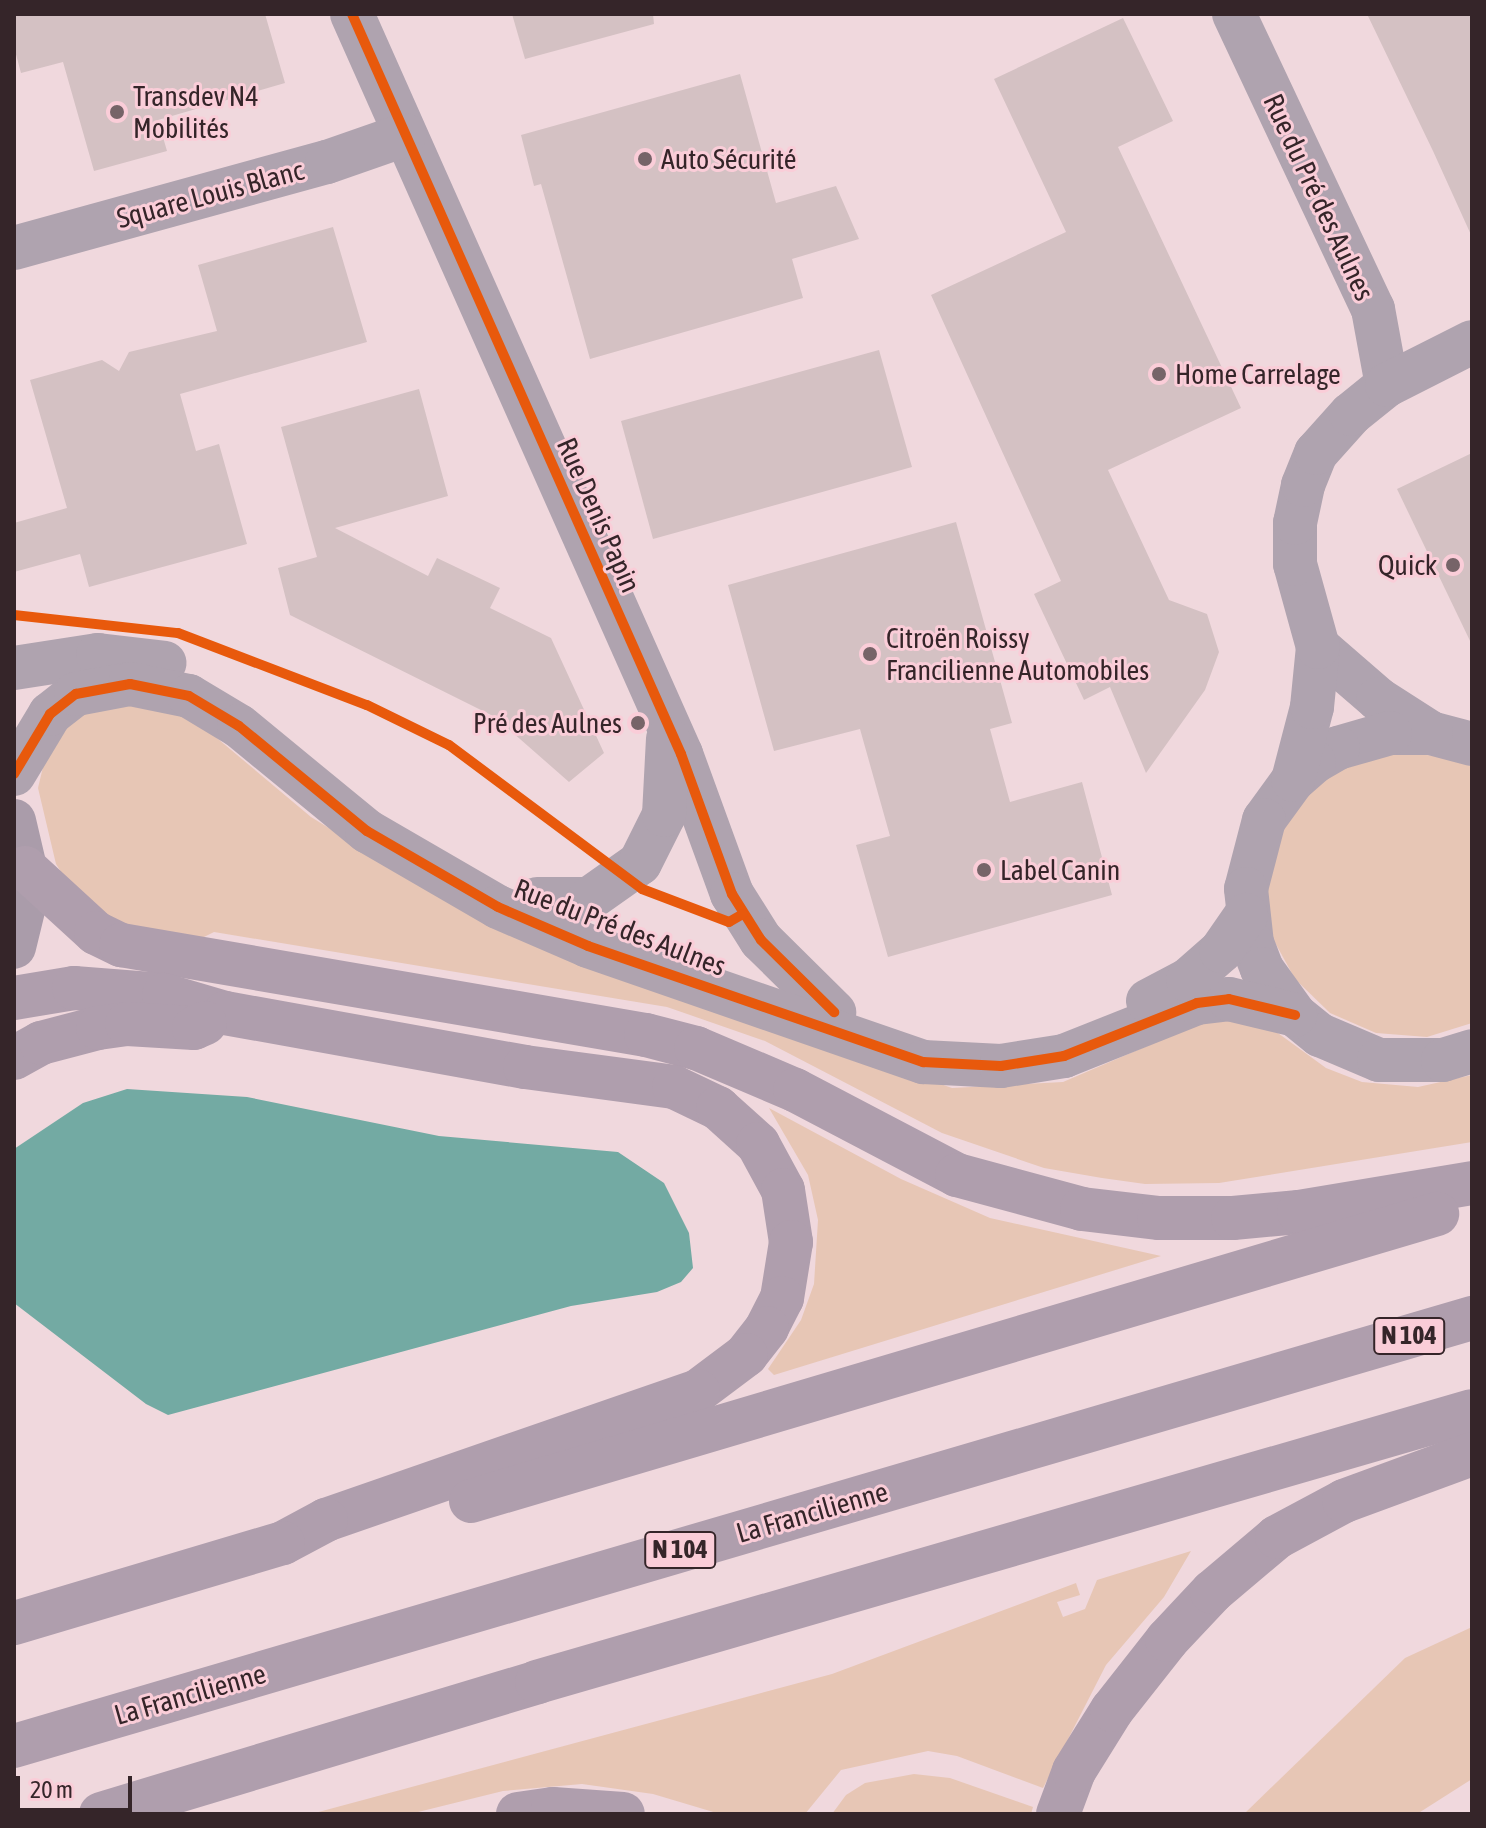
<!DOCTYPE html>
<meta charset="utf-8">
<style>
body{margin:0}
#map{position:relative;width:1486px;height:1828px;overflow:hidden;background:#f0d8dd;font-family:"Asap Condensed",sans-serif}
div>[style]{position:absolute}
.green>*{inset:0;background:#e7c6b5}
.water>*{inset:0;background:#73aaa3}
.building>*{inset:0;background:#d4c1c3}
.minor>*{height:44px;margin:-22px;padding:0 22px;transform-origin:22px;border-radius:22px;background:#afa3af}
.major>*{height:44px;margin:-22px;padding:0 22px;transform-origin:22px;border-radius:22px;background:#aa9caa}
.highway>*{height:44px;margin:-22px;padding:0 22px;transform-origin:22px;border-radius:22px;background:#af9ead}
.cycleway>*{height:10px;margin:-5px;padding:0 5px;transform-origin:5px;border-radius:5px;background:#e8590c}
.dots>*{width:22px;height:22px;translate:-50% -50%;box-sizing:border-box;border:4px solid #facdd8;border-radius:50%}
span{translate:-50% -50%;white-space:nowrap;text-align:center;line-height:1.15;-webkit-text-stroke:6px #facdd8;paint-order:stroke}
.shield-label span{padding:2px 6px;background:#facdd8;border:2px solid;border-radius:6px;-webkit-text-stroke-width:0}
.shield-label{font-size:26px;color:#352529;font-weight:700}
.poi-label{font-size:28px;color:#352529}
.left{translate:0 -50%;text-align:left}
.right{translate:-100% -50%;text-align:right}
.street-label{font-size:28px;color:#352529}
.frame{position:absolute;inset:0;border:16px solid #352529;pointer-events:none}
.scale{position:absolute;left:16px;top:1776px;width:116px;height:36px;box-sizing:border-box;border:4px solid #352529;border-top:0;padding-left:10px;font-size:24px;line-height:28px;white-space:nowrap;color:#352529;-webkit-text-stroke:6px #facdd8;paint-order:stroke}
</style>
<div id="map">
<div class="green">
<div style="clip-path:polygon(129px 701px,193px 718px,311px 817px,400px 872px,654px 985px,952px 1088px,1063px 1082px,1217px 1016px,1264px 1023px,1326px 1068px,1362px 1082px,1418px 1087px,1472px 1075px,1472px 1142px,1219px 1183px,1145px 1184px,1102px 1178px,1044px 1168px,942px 1133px,765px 1041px,667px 1007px,214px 932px,198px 940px,122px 930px,72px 889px,56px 864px,38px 788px,48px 746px,78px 714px)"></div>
<div style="clip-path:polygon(1383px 752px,1455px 757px,1472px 764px,1472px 1023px,1427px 1037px,1376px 1033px,1330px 1013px,1295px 979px,1272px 937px,1266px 889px,1276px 841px,1300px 799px,1337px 769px)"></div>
<div style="clip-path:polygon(769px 1108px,901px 1179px,990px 1218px,1161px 1256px,774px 1375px,768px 1369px,801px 1320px,814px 1284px,818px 1220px,808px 1175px)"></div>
<div style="clip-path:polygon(1191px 1551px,1164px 1597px,1106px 1665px,1043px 1788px,957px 1756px,928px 1751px,841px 1770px,805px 1814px,720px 1814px,653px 1794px,582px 1784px,503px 1791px,410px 1814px,311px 1814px,832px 1674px,1076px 1583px,1080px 1595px,1057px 1602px,1063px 1617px,1085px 1609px,1097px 1580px)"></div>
<div style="clip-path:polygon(1472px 1627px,1472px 1779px,1417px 1814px,1244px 1814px,1405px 1658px)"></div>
<div style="clip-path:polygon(914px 1774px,950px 1778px,1033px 1807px,1031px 1814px,832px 1814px,846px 1795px,865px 1783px)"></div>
</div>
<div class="water">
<div style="clip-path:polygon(127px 1089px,247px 1097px,439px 1136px,618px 1152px,664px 1183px,689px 1233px,693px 1268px,681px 1282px,657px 1292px,571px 1306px,168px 1415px,146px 1404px,14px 1303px,14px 1149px,83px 1103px)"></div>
</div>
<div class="building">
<div style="clip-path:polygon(14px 14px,265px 14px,285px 83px,158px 120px,167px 151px,94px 171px,63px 62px,21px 73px,14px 47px)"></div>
<div style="clip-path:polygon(512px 14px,653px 14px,654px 24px,525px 59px)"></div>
<div style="clip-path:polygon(1367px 14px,1472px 14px,1472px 237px,1433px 151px)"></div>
<div style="clip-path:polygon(1123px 18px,1173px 121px,1118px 147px,1241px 408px,1108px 470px,1169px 600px,1207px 614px,1219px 652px,1205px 690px,1146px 773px,1110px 687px,1084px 700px,1034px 594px,1061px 581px,931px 295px,1066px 232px,994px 79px)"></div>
<div style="clip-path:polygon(740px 74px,776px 203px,836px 186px,859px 239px,792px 259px,803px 298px,590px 359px,541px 184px,534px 186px,521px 135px)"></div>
<div style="clip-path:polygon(333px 227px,367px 342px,180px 394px,196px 451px,219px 444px,247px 544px,89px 587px,80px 554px,14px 572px,14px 523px,67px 508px,30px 380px,102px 360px,119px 371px,129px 352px,217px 331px,198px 265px)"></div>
<div style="clip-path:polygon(879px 350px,912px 467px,653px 539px,621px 421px)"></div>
<div style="clip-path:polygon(419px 389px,448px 496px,335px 528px,428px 576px,437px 558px,500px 588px,490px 608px,551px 638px,604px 753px,569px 782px,495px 717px,290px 615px,278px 568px,317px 557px,281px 427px)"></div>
<div style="clip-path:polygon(1472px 453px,1472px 645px,1397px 489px)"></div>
<div style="clip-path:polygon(956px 522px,1012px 723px,990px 729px,1010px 802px,1082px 782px,1112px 895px,888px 957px,856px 845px,890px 836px,860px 729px,774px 751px,728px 585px)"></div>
</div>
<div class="minor">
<div style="left:352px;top:14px;width:810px;rotate:66.03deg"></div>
<div style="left:681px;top:754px;width:149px;rotate:70deg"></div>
<div style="left:732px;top:894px;width:54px;rotate:57.8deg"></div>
<div style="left:761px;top:940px;width:103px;rotate:44.6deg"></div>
<div style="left:1234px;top:14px;width:326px;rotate:64.8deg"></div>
<div style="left:1373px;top:309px;width:77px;rotate:79.6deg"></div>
<div style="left:14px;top:248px;width:325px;rotate:-15.4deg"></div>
<div style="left:327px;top:162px;width:82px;rotate:-19.3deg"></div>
<div style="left:1318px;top:647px;width:79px;rotate:40.9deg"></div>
<div style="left:1378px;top:699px;width:63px;rotate:32.7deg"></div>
<div style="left:14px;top:668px;width:85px;rotate:-8.8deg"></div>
<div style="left:98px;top:655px;width:67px;rotate:6.8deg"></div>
<div style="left:1472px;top:744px;width:42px;rotate:-165deg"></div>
<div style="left:1431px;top:733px;width:41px;rotate:180deg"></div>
<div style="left:1390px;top:733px;width:54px;rotate:163.9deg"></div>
<div style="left:1338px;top:748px;width:28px;rotate:150deg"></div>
<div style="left:1314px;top:762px;width:28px;rotate:139deg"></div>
<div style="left:1293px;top:780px;width:49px;rotate:125.9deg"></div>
<div style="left:1264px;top:820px;width:71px;rotate:104.6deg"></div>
<div style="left:1246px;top:889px;width:54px;rotate:83.7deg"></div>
<div style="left:1252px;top:943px;width:28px;rotate:69deg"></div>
<div style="left:1262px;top:969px;width:57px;rotate:54.3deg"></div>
<div style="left:1295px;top:1015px;width:32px;rotate:39deg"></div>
<div style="left:1320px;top:1035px;width:64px;rotate:23deg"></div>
<div style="left:1379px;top:1060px;width:64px"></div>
<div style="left:1443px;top:1060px;width:30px;rotate:-17deg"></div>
<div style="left:14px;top:774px;width:70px;rotate:-59deg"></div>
<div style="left:50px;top:714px;width:33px;rotate:-38deg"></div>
<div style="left:76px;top:694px;width:55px;rotate:-10.5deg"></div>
<div style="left:130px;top:684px;width:60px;rotate:11.5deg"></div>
<div style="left:189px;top:696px;width:58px;rotate:31deg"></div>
<div style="left:239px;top:726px;width:166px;rotate:39.4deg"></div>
<div style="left:367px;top:831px;width:151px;rotate:30.1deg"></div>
<div style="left:498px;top:907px;width:98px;rotate:23.4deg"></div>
<div style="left:588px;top:946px;width:355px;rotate:19.1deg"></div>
<div style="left:923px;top:1062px;width:78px;rotate:2.9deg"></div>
<div style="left:1001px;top:1066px;width:64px;rotate:-9deg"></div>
<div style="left:1064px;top:1056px;width:143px;rotate:-21.7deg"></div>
<div style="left:1197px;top:1003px;width:32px;rotate:-7deg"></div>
<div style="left:1229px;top:999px;width:68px;rotate:13.6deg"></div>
<div style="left:1293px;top:780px;width:75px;rotate:-75.4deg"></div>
<div style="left:1312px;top:707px;width:60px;rotate:-84.3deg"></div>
<div style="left:1318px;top:647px;width:86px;rotate:-105.5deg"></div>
<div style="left:1295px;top:564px;width:41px;rotate:-90deg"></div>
<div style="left:1295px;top:523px;width:39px;rotate:-78deg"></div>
<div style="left:1303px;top:485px;width:35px;rotate:-68deg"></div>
<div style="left:1316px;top:453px;width:52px;rotate:-48.1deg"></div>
<div style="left:1351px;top:414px;width:46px;rotate:-38.9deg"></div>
<div style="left:1387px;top:385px;width:95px;rotate:-26.8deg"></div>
<div style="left:537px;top:899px;width:52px"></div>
<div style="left:589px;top:899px;width:62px;rotate:-35.2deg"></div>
<div style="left:640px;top:863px;width:54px;rotate:-63.4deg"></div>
<div style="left:664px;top:815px;width:76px;rotate:-87deg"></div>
<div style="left:1148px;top:1001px;width:45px;rotate:-27.7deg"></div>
<div style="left:1188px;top:980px;width:44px;rotate:-41.3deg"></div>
<div style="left:1221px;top:951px;width:44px;rotate:-55.2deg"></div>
</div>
<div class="major">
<div style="left:14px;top:821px;width:48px;rotate:76.8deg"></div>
<div style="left:25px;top:868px;width:38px;rotate:92deg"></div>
<div style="left:24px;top:906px;width:42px;rotate:103.7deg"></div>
</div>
<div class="highway">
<div style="left:25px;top:868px;width:96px;rotate:42.5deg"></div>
<div style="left:96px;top:933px;width:28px;rotate:26deg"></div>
<div style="left:121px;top:945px;width:533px;rotate:9.73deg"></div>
<div style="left:646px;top:1035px;width:52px;rotate:14.6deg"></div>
<div style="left:696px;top:1048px;width:108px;rotate:23deg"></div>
<div style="left:795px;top:1090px;width:183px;rotate:27.7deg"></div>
<div style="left:957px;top:1175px;width:130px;rotate:15.2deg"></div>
<div style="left:1082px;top:1209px;width:78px;rotate:6.7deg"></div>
<div style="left:1159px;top:1218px;width:74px"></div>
<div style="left:1233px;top:1218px;width:66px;rotate:-5.2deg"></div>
<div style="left:1299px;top:1212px;width:175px;rotate:-9.5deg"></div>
<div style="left:14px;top:998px;width:61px;rotate:-9.5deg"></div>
<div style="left:74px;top:988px;width:90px;rotate:4.4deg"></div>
<div style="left:164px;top:995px;width:64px;rotate:16.4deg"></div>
<div style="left:225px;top:1013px;width:305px;rotate:10.2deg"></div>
<div style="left:525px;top:1067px;width:150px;rotate:7.6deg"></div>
<div style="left:674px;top:1087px;width:49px;rotate:25.5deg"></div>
<div style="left:718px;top:1108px;width:54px;rotate:42deg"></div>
<div style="left:758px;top:1144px;width:52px;rotate:61.5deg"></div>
<div style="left:783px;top:1190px;width:53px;rotate:81.3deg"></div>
<div style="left:791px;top:1242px;width:57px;rotate:99.1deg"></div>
<div style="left:782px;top:1298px;width:34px;rotate:117deg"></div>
<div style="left:767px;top:1328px;width:34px;rotate:128deg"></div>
<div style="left:746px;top:1355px;width:60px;rotate:143.1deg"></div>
<div style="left:698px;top:1391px;width:394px;rotate:160.9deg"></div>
<div style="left:326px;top:1520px;width:49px;rotate:151.9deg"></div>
<div style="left:283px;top:1543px;width:281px;rotate:163.4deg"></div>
<div style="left:14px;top:1058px;width:31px;rotate:-29deg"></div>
<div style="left:41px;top:1043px;width:59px;rotate:-14.7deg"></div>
<div style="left:98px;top:1028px;width:29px;rotate:-8deg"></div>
<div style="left:127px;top:1024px;width:67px;rotate:3.4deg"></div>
<div style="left:194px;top:1028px;width:12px;rotate:-24deg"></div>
<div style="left:471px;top:1501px;width:1008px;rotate:-16.55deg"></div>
<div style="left:14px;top:1746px;width:1520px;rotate:-16.36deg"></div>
<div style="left:101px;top:1814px;width:456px;rotate:-16.8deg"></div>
<div style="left:537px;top:1682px;width:973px;rotate:-16.16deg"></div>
<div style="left:518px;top:1814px;width:35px;rotate:-8deg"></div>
<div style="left:553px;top:1809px;width:70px;rotate:4.1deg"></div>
<div style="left:1058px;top:1814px;width:46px;rotate:-69.6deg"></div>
<div style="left:1074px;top:1771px;width:72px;rotate:-58.1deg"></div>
<div style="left:1112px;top:1710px;width:89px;rotate:-51.8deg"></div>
<div style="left:1167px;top:1640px;width:66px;rotate:-46.8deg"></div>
<div style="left:1212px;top:1592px;width:85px;rotate:-40.2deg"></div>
<div style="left:1277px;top:1537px;width:76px;rotate:-28.2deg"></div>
<div style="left:1344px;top:1501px;width:136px;rotate:-20.2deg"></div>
</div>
<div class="cycleway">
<div style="left:352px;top:14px;width:810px;rotate:66.03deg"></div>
<div style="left:681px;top:754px;width:149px;rotate:70deg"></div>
<div style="left:732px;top:894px;width:54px;rotate:57.8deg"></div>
<div style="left:761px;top:940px;width:103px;rotate:44.6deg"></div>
<div style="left:14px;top:615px;width:165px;rotate:6.3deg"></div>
<div style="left:178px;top:633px;width:202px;rotate:20.9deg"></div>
<div style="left:367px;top:705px;width:91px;rotate:26deg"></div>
<div style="left:449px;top:745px;width:241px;rotate:36.7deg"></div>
<div style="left:642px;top:889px;width:93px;rotate:20.8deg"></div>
<div style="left:729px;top:922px;width:16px;rotate:-30deg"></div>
<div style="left:14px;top:774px;width:70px;rotate:-59deg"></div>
<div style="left:50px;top:714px;width:33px;rotate:-38deg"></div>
<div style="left:76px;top:694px;width:55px;rotate:-10.5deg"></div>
<div style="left:130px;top:684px;width:60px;rotate:11.5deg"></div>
<div style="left:189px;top:696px;width:58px;rotate:31deg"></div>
<div style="left:239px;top:726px;width:166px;rotate:39.4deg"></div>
<div style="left:367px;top:831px;width:151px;rotate:30.1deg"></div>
<div style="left:498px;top:907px;width:98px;rotate:23.4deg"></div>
<div style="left:588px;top:946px;width:355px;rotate:19.1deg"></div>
<div style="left:923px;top:1062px;width:78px;rotate:2.9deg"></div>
<div style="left:1001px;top:1066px;width:64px;rotate:-9deg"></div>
<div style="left:1064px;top:1056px;width:143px;rotate:-21.7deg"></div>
<div style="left:1197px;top:1003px;width:32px;rotate:-7deg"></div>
<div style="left:1229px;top:999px;width:68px;rotate:13.6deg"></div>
</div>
<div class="dots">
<div style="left:117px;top:112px;background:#766468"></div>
<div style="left:645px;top:159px;background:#766468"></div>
<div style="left:1159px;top:374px;background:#766468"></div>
<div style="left:1453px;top:565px;background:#766468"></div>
<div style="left:870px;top:654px;background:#766468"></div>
<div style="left:638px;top:723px;background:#766468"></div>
<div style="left:984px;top:870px;background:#766468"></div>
</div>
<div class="shield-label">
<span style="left:1409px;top:1336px">N 104</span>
<span style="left:680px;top:1550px">N 104</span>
</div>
<div class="poi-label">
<span class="left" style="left:133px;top:112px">Transdev N4<br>Mobilités</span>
<span class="left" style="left:661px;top:159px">Auto Sécurité</span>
<span class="left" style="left:1175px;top:374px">Home Carrelage</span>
<span class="right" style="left:1437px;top:565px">Quick</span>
<span class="left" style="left:886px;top:654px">Citroën Roissy<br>Francilienne Automobiles</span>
<span class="right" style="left:622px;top:723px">Pré des Aulnes</span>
<span class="left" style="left:1000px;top:870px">Label Canin</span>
</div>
<div class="street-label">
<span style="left:210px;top:194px;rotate:-15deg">Square Louis Blanc</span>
<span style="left:1319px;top:197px;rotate:65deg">Rue du Pré des Aulnes</span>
<span style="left:599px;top:515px;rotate:66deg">Rue Denis Papin</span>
<span style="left:620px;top:927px;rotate:21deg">Rue du Pré des Aulnes</span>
<span style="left:812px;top:1512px;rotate:-16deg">La Francilienne</span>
<span style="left:190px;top:1694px;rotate:-16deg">La Francilienne</span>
</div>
<div class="frame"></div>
<div class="scale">20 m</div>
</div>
